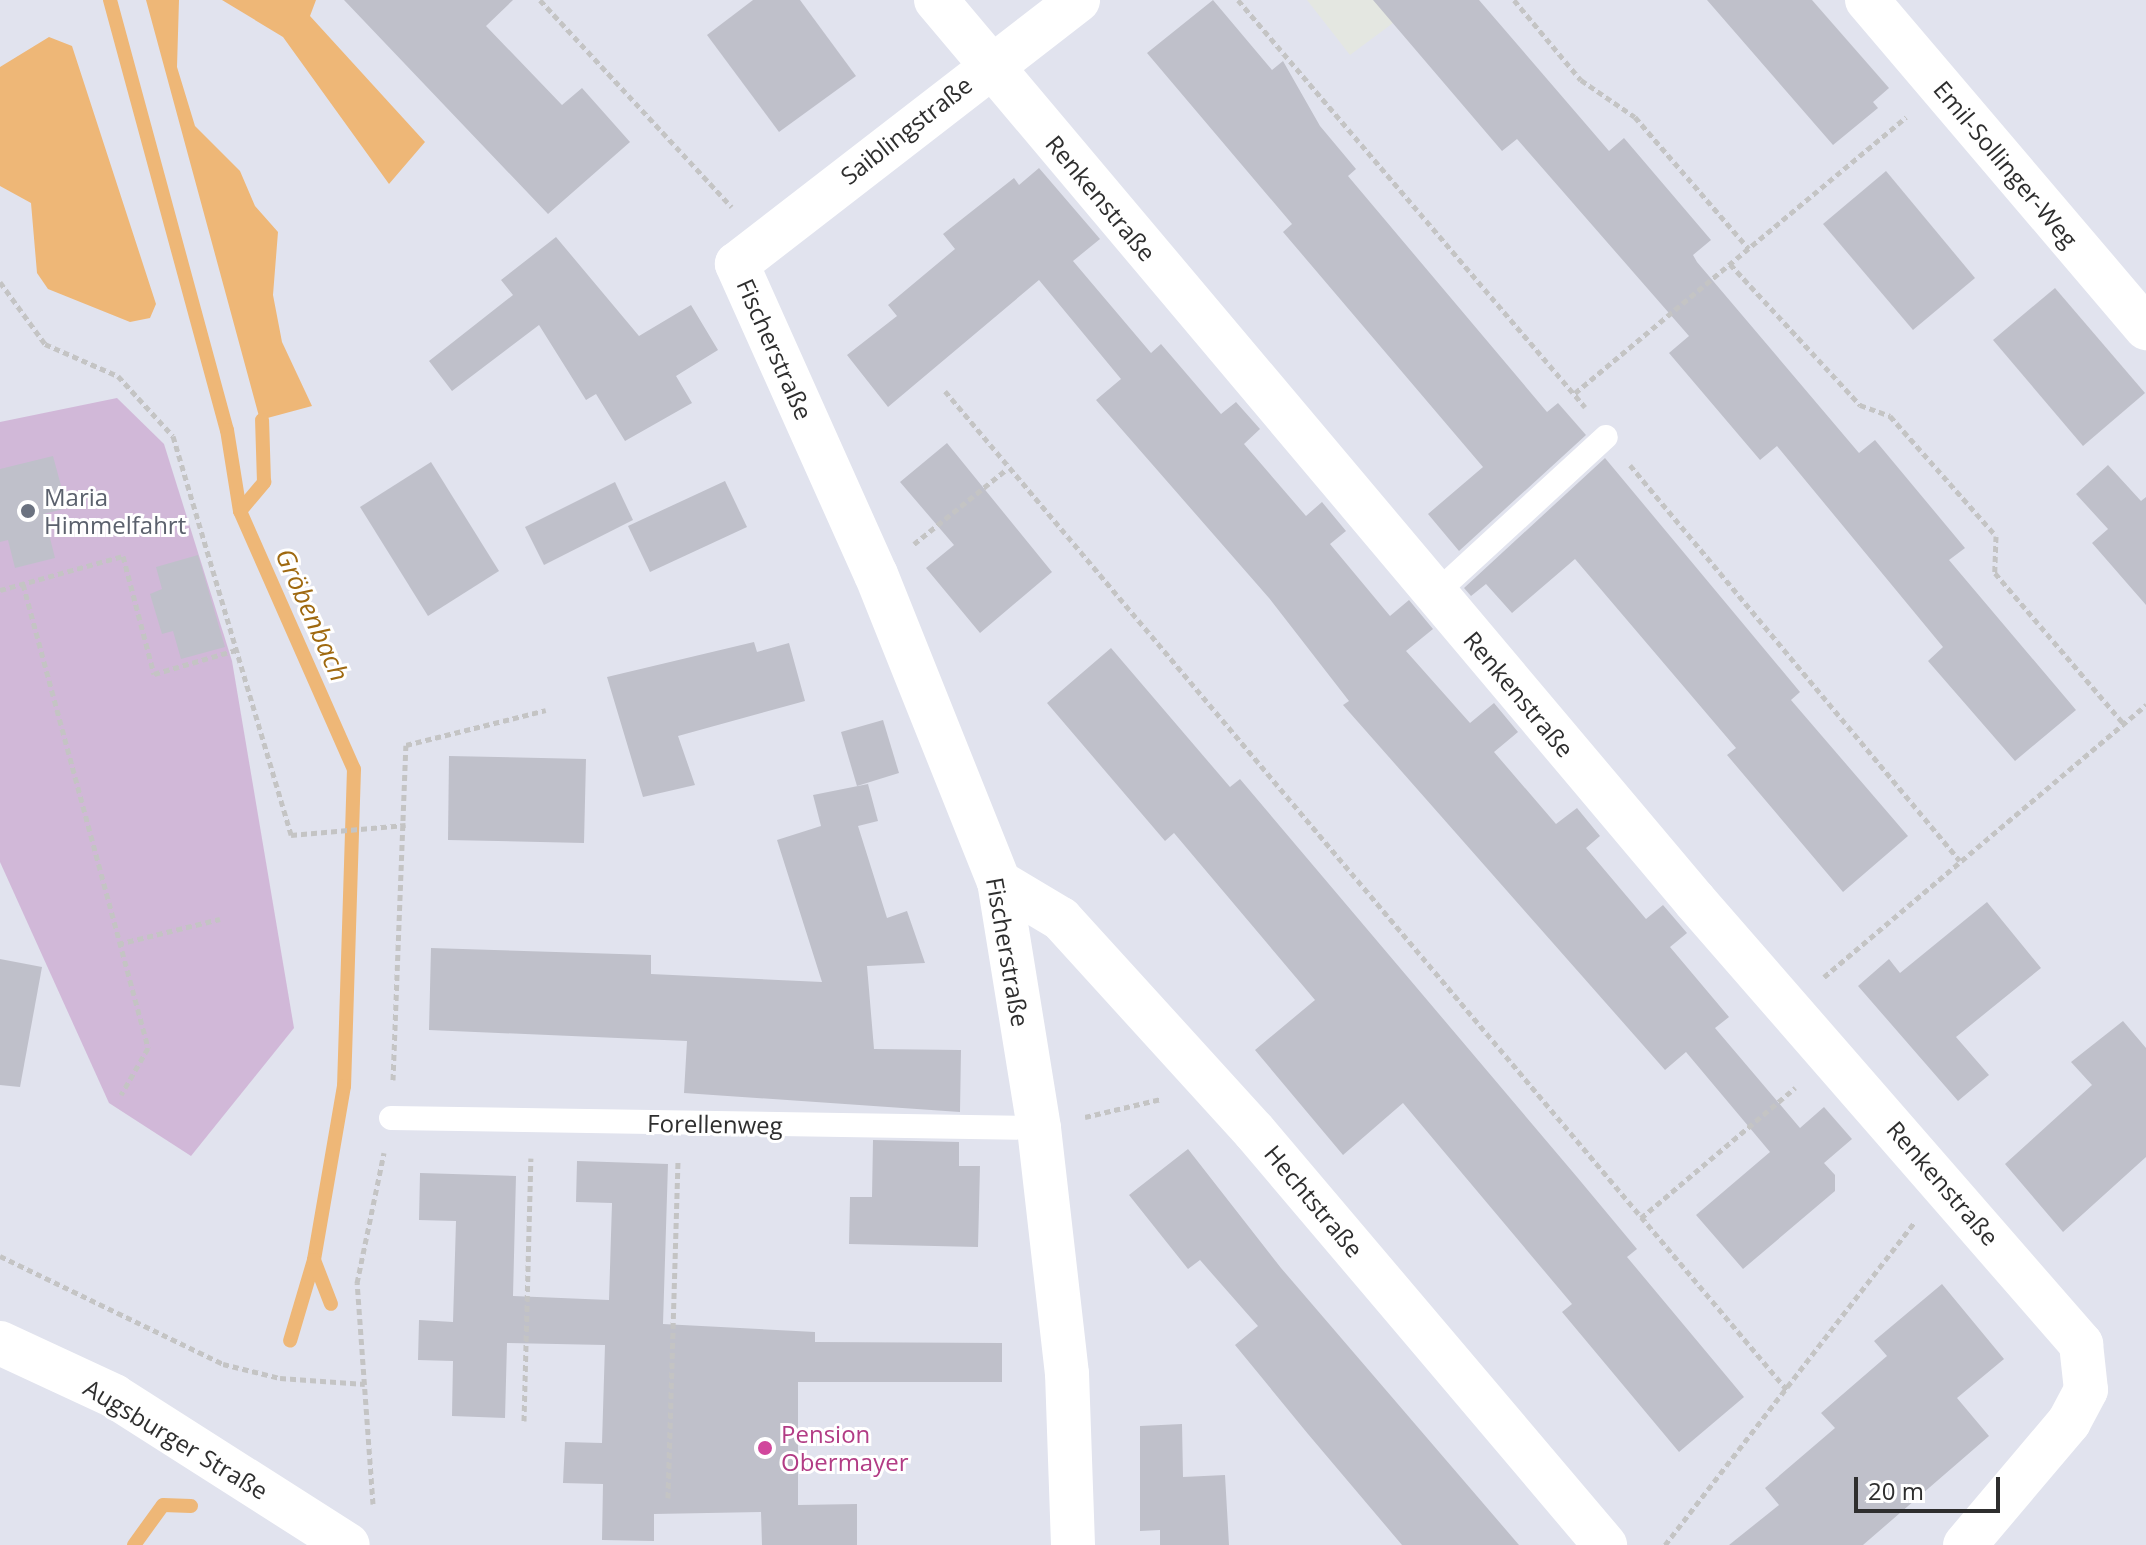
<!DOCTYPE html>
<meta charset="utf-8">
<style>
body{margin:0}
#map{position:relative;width:2146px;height:1545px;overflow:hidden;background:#e1e3ee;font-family:"Open Sans",sans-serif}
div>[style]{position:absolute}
.industrial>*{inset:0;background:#e4e7e1}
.cemetery>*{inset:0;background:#d1b8d8}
.water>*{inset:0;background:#eeb777}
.stream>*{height:14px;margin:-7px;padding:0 7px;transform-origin:7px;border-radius:7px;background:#eeb777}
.building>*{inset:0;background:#bfc0ca}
.path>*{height:5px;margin-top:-2.5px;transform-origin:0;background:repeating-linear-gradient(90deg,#c4c4c4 0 6px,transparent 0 10px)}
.service>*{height:24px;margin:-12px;padding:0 12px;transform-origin:12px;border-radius:12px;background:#fff}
.minor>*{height:44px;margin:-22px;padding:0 22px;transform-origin:22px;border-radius:22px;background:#fff}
.tertiary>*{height:44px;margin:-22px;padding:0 22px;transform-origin:22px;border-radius:22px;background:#fff}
.dots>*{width:22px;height:22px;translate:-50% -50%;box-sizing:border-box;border:4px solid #fff;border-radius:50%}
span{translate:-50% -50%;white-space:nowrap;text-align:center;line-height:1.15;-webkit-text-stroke:6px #fff;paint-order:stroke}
.street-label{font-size:24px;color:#2e2e2e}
.worship-label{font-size:24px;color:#5b616d}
.left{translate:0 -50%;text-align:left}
.hotel-label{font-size:24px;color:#b23c85}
.water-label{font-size:26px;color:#9f6910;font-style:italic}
.scale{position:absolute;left:1854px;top:1477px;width:146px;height:36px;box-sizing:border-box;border:4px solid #2e2e2e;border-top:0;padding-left:10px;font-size:24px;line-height:28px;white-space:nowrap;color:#2e2e2e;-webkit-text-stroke:6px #fff;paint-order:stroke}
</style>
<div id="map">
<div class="industrial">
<div style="clip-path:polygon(1307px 0,1424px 0,1350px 55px)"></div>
</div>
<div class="cemetery">
<div style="clip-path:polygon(117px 398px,164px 444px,232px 661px,294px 1028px,191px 1156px,109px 1103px,0 862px,0 422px)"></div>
</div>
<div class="water">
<div style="clip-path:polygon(146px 0,179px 0,177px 67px,195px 126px,240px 171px,255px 206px,278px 232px,273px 295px,282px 342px,312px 406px,260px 420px)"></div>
<div style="clip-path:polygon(222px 0,316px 0,310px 16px,425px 142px,389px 184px,283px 37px)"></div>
<div style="clip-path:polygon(49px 37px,72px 46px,156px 304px,150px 318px,130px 322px,48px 289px,37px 273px,31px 203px,0 186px,0 67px)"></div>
</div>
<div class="stream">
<div style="left:110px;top:0;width:446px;rotate:74.8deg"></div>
<div style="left:227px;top:430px;width:82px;rotate:80.9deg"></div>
<div style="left:240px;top:511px;width:282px;rotate:66.2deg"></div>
<div style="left:354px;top:769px;width:317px;rotate:91.8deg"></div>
<div style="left:344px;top:1086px;width:177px;rotate:99.8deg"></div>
<div style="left:314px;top:1260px;width:84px;rotate:106.5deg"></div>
<div style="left:240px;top:511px;width:38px;rotate:-50deg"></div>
<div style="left:264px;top:482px;width:62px;rotate:-91.8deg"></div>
<div style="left:314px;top:1260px;width:47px;rotate:68.9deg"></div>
<div style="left:134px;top:1545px;width:49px;rotate:-54.1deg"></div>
<div style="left:163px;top:1505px;width:28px;rotate:2deg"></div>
</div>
<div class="building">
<div style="clip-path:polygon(344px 0,513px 0,486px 26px,562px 105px,582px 88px,630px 142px,548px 214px)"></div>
<div style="clip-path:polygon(753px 0,800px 0,856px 76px,779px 132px,707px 35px)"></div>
<div style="clip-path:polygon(1213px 0,1272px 70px,1283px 61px,1320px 126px,1356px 169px,1348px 176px,1547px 412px,1558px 403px,1586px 435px,1459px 551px,1428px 514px,1483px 467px,1283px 232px,1292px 224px,1147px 53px)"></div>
<div style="clip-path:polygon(1373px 0,1479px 0,1609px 151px,1624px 138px,1711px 240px,1693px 255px,1697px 262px,1859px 453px,1875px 440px,1965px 548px,1949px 560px,2076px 710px,2015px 761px,1928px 661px,1943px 647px,1777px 446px,1760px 460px,1669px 353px,1689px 336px,1517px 139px,1502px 151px)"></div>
<div style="clip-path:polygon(1707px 0,1812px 0,1889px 88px,1873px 102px,1878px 108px,1833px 145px)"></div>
<div style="clip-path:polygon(1039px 168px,1100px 239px,1073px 261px,1151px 353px,1161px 344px,1221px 414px,1236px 402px,1260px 429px,1244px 444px,1306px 516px,1322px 502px,1346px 531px,1330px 544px,1390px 616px,1409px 600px,1433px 629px,1406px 651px,1470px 723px,1494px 703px,1518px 732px,1494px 752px,1556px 824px,1577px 808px,1600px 836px,1586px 848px,1646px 919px,1663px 905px,1687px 933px,1670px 947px,1729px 1017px,1715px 1028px,1800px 1128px,1824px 1107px,1852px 1139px,1824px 1163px,1835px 1175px,1835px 1191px,1743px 1269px,1696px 1215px,1770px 1152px,1686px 1052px,1665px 1070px,1343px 705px,1349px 701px,1269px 598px,1096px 400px,1121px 379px,1039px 280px,888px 407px,847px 355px,897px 316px,888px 305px,955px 249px,943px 234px,1014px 178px,1019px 185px)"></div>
<div style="clip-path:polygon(1886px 171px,1975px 278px,1913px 330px,1823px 224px)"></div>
<div style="clip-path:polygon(556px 237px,639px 336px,691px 305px,718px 350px,676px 376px,692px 403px,625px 441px,596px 394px,586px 400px,539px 325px,452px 391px,429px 361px,513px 295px,501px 280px)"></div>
<div style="clip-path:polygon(2055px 288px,2145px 393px,2083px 446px,1993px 340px)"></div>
<div style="clip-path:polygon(947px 443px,1052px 572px,980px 633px,926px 568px,954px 545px,900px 482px)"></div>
<div style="clip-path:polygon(53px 456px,67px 508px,44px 514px,55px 558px,15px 568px,8px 540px,0 542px,0 469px)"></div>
<div style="clip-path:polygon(1605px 458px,1800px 692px,1791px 700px,1908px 836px,1843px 892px,1727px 755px,1736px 748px,1575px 559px,1512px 613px,1486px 584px,1471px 596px,1464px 588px)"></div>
<div style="clip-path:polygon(431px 462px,499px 571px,428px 616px,360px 507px)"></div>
<div style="clip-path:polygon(2108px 465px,2141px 501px,2146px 497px,2146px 605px,2092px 543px,2108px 529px,2076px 494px)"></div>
<div style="clip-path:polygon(725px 481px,747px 527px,650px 572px,628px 526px)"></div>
<div style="clip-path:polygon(615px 482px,633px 520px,544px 565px,525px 527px)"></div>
<div style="clip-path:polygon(198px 555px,225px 647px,181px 659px,173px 631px,162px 634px,150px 594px,162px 589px,156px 567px)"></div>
<div style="clip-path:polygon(754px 642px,757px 652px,789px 643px,805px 701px,678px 736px,695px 785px,643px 797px,607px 677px)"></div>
<div style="clip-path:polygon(1111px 648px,1230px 787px,1240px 779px,1577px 1177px,1637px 1249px,1627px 1257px,1744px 1397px,1679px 1452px,1562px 1312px,1572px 1304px,1403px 1103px,1343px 1155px,1255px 1050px,1315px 1000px,1174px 833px,1165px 841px,1047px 703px)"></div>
<div style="clip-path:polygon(883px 720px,899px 773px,857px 786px,841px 732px)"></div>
<div style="clip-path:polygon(449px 756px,586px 759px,584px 843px,448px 840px)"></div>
<div style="clip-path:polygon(868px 784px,878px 821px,858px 826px,887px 918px,907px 911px,925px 963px,867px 966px,874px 1049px,961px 1050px,960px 1112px,684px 1093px,687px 1041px,429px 1030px,431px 948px,651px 955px,651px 974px,822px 982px,777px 840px,821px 826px,813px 795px)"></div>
<div style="clip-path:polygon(1987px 902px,2041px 968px,1956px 1037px,1989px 1075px,1958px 1101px,1858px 986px,1889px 959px,1900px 973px)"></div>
<div style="clip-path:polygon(0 959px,42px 967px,20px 1087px,0 1085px)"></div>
<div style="clip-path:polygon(2123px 1021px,2146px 1048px,2146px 1157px,2063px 1232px,2005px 1164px,2092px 1085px,2071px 1062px)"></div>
<div style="clip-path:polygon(873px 1140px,959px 1142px,959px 1166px,980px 1166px,978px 1247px,849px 1244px,850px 1197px,872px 1197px)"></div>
<div style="clip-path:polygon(1188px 1149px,1281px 1268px,1519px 1545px,1402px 1545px,1308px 1434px,1235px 1345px,1258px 1326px,1200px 1260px,1188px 1269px,1129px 1195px)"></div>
<div style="clip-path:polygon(577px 1161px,668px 1164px,663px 1324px,815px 1332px,815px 1342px,1002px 1343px,1002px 1382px,798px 1382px,798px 1505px,857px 1504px,857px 1545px,762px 1545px,761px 1512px,654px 1514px,654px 1541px,602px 1540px,603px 1484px,563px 1483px,565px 1442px,602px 1443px,605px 1345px,507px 1343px,505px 1418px,452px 1416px,453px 1361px,418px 1360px,419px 1320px,453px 1322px,456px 1221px,419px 1220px,420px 1173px,516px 1176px,513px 1296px,609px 1300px,612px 1203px,576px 1202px)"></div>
<div style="clip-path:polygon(1942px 1284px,2004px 1359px,1957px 1398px,1989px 1436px,1863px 1545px,1729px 1545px,1779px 1505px,1765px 1488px,1835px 1428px,1821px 1413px,1887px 1356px,1874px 1341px)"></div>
<div style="clip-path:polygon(1182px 1424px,1183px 1477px,1225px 1475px,1229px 1545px,1160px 1545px,1160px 1530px,1140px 1531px,1140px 1426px)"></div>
</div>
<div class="path">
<div style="left:540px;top:0;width:282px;rotate:47.2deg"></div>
<div style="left:1238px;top:0;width:535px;rotate:49.55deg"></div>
<div style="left:1514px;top:0;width:104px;rotate:50.1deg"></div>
<div style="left:1581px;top:80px;width:65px;rotate:34.4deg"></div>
<div style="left:1635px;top:117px;width:174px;rotate:49.2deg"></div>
<div style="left:1730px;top:264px;width:192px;rotate:47.3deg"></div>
<div style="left:1860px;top:405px;width:32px;rotate:20deg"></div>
<div style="left:1890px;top:416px;width:160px;rotate:48.5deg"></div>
<div style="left:1996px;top:536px;width:37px;rotate:92deg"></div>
<div style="left:1995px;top:573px;width:197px;rotate:49.5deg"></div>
<div style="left:0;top:282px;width:77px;rotate:54deg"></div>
<div style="left:45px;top:344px;width:80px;rotate:23.7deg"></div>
<div style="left:118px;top:376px;width:81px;rotate:47.5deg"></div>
<div style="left:173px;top:436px;width:416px;rotate:73.5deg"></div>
<div style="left:291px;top:835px;width:115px;rotate:-5deg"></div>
<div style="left:945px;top:391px;width:1308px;rotate:49.87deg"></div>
<div style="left:1575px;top:393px;width:431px;rotate:-39.8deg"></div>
<div style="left:1630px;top:465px;width:515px;rotate:50.19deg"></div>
<div style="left:914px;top:544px;width:119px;rotate:-38.9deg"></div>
<div style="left:23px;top:584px;width:481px;rotate:74.9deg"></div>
<div style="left:148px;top:1048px;width:54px;rotate:119.9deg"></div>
<div style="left:0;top:590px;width:128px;rotate:-15.5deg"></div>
<div style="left:123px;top:556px;width:122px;rotate:75.3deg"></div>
<div style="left:154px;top:674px;width:85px;rotate:-16.3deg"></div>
<div style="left:118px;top:944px;width:105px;rotate:-13.8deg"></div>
<div style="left:1824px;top:977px;width:422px;rotate:-40.2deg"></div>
<div style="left:393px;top:1080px;width:335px;rotate:-87.8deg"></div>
<div style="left:406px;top:745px;width:144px;rotate:-14deg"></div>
<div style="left:1085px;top:1117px;width:78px;rotate:-13.3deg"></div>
<div style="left:1641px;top:1218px;width:202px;rotate:-40.2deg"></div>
<div style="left:0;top:1256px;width:248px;rotate:25.8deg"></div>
<div style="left:223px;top:1364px;width:59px;rotate:13.8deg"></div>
<div style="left:280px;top:1378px;width:85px;rotate:4deg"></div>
<div style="left:524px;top:1421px;width:263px;rotate:-88.5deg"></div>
<div style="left:668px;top:1498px;width:337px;rotate:-88.3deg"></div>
<div style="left:373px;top:1504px;width:222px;rotate:-94.1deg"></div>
<div style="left:357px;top:1283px;width:133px;rotate:-78.3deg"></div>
<div style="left:1665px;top:1545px;width:407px;rotate:-52.3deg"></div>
</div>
<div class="service">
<div style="left:1435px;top:594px;width:232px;rotate:-42.6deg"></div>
<div style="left:391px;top:1118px;width:648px;rotate:0.88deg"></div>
</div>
<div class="minor">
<div style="left:936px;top:0;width:1178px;rotate:49.89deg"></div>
<div style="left:1695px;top:901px;width:588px;rotate:48.93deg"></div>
<div style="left:2081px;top:1344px;width:46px;rotate:83.8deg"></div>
<div style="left:2086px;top:1390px;width:36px;rotate:118deg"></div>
<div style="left:2069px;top:1422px;width:161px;rotate:130.2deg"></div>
<div style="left:1867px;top:0;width:431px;rotate:49.6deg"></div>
<div style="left:999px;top:882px;width:72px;rotate:30.8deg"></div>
<div style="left:1061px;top:919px;width:287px;rotate:47.7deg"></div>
<div style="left:1254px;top:1131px;width:543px;rotate:49.71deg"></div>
<div style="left:1073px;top:1545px;width:171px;rotate:-92deg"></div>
<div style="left:1067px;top:1374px;width:248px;rotate:-96.5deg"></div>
<div style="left:1039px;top:1128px;width:249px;rotate:-99.2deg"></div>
<div style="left:999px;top:882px;width:331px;rotate:-111.8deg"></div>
<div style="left:876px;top:575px;width:341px;rotate:-114.1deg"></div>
<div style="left:737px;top:264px;width:431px;rotate:-37.7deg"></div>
</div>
<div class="tertiary">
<div style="left:0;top:1343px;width:126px;rotate:24.9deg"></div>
<div style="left:114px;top:1396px;width:277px;rotate:32.5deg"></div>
</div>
<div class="dots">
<div style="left:28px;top:511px;background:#6b7280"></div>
<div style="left:765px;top:1448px;background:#d1479c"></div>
</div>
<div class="street-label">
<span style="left:906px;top:130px;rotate:-38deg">Saiblingstraße</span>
<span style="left:2006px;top:164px;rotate:50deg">Emil-Sollinger-Weg</span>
<span style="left:1101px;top:198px;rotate:50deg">Renkenstraße</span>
<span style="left:775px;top:349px;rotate:66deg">Fischerstraße</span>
<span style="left:1519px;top:694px;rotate:50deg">Renkenstraße</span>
<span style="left:1008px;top:952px;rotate:80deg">Fischerstraße</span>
<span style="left:715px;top:1124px;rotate:1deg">Forellenweg</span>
<span style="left:1943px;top:1183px;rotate:49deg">Renkenstraße</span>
<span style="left:1314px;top:1201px;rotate:50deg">Hechtstraße</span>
<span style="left:176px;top:1439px;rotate:31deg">Augsburger Straße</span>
</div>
<div class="worship-label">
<span class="left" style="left:44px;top:511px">Maria<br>Himmelfahrt</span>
</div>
<div class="hotel-label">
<span class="left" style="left:781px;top:1448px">Pension<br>Obermayer</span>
</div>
<div class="water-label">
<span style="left:312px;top:615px;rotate:66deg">Gröbenbach</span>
</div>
<div class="scale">20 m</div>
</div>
